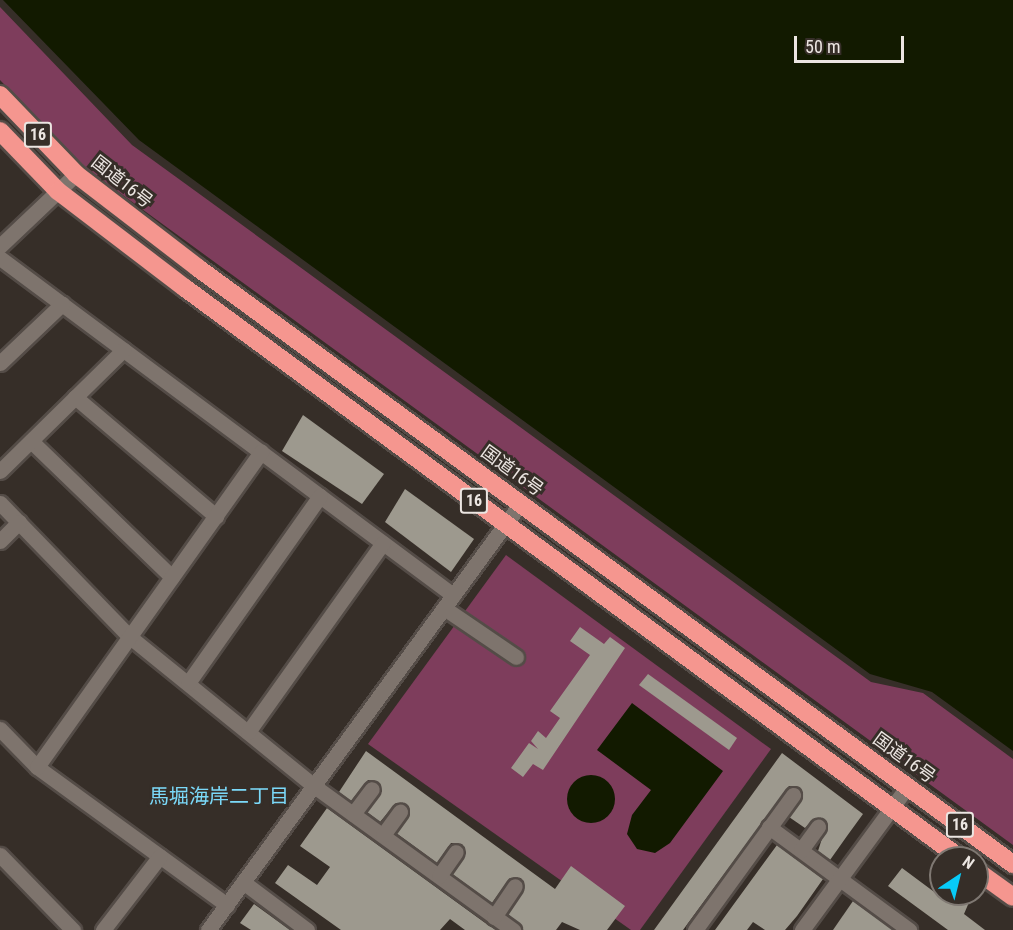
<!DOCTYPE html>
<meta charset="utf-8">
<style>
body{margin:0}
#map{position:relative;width:1013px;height:930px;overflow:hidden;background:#362e28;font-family:"Roboto Condensed","Noto Sans JP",sans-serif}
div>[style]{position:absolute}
.green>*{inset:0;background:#7e3d5c}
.water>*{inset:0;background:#121a00}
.round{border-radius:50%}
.building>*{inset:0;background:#9d998e}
.roads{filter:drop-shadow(2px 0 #544c47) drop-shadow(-2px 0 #544c47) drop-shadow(0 2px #544c47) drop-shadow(0 -2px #544c47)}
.minor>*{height:15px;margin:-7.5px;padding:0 7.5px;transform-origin:7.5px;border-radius:7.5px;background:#7e746d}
.highway>*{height:18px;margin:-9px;padding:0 9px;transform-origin:9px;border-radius:9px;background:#f5968f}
span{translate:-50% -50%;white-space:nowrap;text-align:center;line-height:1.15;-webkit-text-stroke:6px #362e28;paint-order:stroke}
.shield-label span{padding:2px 4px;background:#362e28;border:2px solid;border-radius:4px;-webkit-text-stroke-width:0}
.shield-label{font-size:16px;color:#ece6e2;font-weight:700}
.street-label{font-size:18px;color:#ece6e2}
.neighbourhood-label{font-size:20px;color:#7bd9f9}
.north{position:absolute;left:929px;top:846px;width:60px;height:60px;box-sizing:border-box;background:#362e28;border:2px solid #7f7872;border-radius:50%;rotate:35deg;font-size:16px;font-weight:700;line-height:24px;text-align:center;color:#ece6e2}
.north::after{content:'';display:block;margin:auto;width:21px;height:27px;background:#07cbf9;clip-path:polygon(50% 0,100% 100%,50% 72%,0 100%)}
.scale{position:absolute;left:794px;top:36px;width:110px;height:27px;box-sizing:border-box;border:3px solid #ece6e2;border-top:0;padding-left:8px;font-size:18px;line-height:21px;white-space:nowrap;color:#ece6e2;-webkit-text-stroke:4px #362e28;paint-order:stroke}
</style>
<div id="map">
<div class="green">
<div style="clip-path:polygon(0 7px,132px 145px,871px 682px,923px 693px,1013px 759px,1013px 845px,83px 166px,0 80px)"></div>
<div style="clip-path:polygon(506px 555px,771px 749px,640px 930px,631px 930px,368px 744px)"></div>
</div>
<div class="water">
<div style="clip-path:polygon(3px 0,1013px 0,1013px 751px,932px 692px,870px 674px,139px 140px)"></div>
<div style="clip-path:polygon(632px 703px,723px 771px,670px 843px,655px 853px,637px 849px,627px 834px,632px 815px,651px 790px,597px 750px)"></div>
<div class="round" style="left:567px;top:775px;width:48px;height:48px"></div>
</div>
<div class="building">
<div style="clip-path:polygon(303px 415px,384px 474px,362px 504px,282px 451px)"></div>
<div style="clip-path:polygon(405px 489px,474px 539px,451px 572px,385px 522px)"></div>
<div style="clip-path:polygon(580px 627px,604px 644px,610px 637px,625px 648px,543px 770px,533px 764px,523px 777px,511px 768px,529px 743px,538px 749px,531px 741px,538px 731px,546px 738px,560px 718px,550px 711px,590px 655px,570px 641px)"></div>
<div style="clip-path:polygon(648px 674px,737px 738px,729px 750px,639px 685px)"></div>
<div style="clip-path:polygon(366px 751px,555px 889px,571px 866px,625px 906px,607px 930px,580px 930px,562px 922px,556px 930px,523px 930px,508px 914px,523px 891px,521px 878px,510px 878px,492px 903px,452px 874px,466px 853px,462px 844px,451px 843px,437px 863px,396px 833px,410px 814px,405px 804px,396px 803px,380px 822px,367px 812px,382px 791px,377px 781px,368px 780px,351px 801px,339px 792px)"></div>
<div style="clip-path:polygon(782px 753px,863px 814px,847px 836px,830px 860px,818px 851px,827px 823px,815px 818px,805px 828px,789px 817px,803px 795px,798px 787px,789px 786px,683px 930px,654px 930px)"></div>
<div style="clip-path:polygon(327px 808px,488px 925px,496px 930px,465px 930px,450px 919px,440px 930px,341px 930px,275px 883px,288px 865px,317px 885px,330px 867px,300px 846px)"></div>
<div style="clip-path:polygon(777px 845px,823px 879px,797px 916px,785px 930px,765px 930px,753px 922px,747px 930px,715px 930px)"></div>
<div style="clip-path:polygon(902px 868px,937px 894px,962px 894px,970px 900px,964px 914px,985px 930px,948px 930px,888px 886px)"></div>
<div style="clip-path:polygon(853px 901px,893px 930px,833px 930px)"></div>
<div style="clip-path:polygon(254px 904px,290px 930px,251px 930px,240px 923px)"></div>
</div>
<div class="roads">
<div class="minor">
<div style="left:0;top:246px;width:105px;rotate:-43.5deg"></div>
<div style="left:0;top:258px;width:565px;rotate:36.65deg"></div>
<div style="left:0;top:363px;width:86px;rotate:-43.6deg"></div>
<div style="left:75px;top:397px;width:185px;rotate:40.2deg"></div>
<div style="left:31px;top:441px;width:196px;rotate:44deg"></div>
<div style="left:0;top:471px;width:173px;rotate:-44.5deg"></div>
<div style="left:0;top:503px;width:187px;rotate:45.9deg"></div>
<div style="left:130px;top:637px;width:237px;rotate:39deg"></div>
<div style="left:314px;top:786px;width:246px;rotate:35.9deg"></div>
<div style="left:0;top:541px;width:27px;rotate:-45deg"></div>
<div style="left:444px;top:608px;width:87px;rotate:34.2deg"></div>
<div style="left:188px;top:683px;width:229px;rotate:-54.8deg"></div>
<div style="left:0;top:729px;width:53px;rotate:45.8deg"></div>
<div style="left:37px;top:767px;width:235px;rotate:36deg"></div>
<div style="left:248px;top:732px;width:232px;rotate:-54.5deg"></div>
<div style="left:37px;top:767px;width:387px;rotate:-54.6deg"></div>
<div style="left:353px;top:814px;width:31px;rotate:-53deg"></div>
<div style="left:769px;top:827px;width:174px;rotate:36.3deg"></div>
<div style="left:383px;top:835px;width:29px;rotate:-54deg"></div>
<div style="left:801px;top:850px;width:29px;rotate:-54deg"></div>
<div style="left:0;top:855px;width:105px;rotate:45.8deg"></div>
<div style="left:439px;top:876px;width:29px;rotate:-55deg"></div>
<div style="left:243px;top:882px;width:80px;rotate:36.9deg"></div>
<div style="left:494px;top:917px;width:37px;rotate:-56deg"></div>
<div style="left:103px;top:930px;width:93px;rotate:-52.4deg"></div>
<div style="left:208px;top:930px;width:528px;rotate:-53.78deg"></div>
<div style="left:695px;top:930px;width:167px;rotate:-54deg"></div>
<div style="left:802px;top:930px;width:177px;rotate:-53.7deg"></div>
</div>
<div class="highway">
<div style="left:0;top:95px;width:110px;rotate:46.1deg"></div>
<div style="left:76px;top:174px;width:154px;rotate:37.6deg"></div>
<div style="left:198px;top:268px;width:1010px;rotate:36.18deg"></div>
<div style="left:0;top:131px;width:83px;rotate:46deg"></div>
<div style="left:58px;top:191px;width:160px;rotate:37.4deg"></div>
<div style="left:185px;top:288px;width:962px;rotate:36.33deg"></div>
<div style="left:977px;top:871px;width:44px;rotate:35.8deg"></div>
</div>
</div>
<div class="shield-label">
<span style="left:38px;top:135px">16</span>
<span style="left:474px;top:501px">16</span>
<span style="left:960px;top:825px">16</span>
</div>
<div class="street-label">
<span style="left:122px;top:182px;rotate:38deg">国道16号</span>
<span style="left:512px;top:471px;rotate:36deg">国道16号</span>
<span style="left:904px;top:758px;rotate:36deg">国道16号</span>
</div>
<div class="neighbourhood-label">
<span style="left:219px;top:796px">馬堀海岸二丁目</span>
</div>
<div class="north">N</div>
<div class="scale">50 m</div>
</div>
